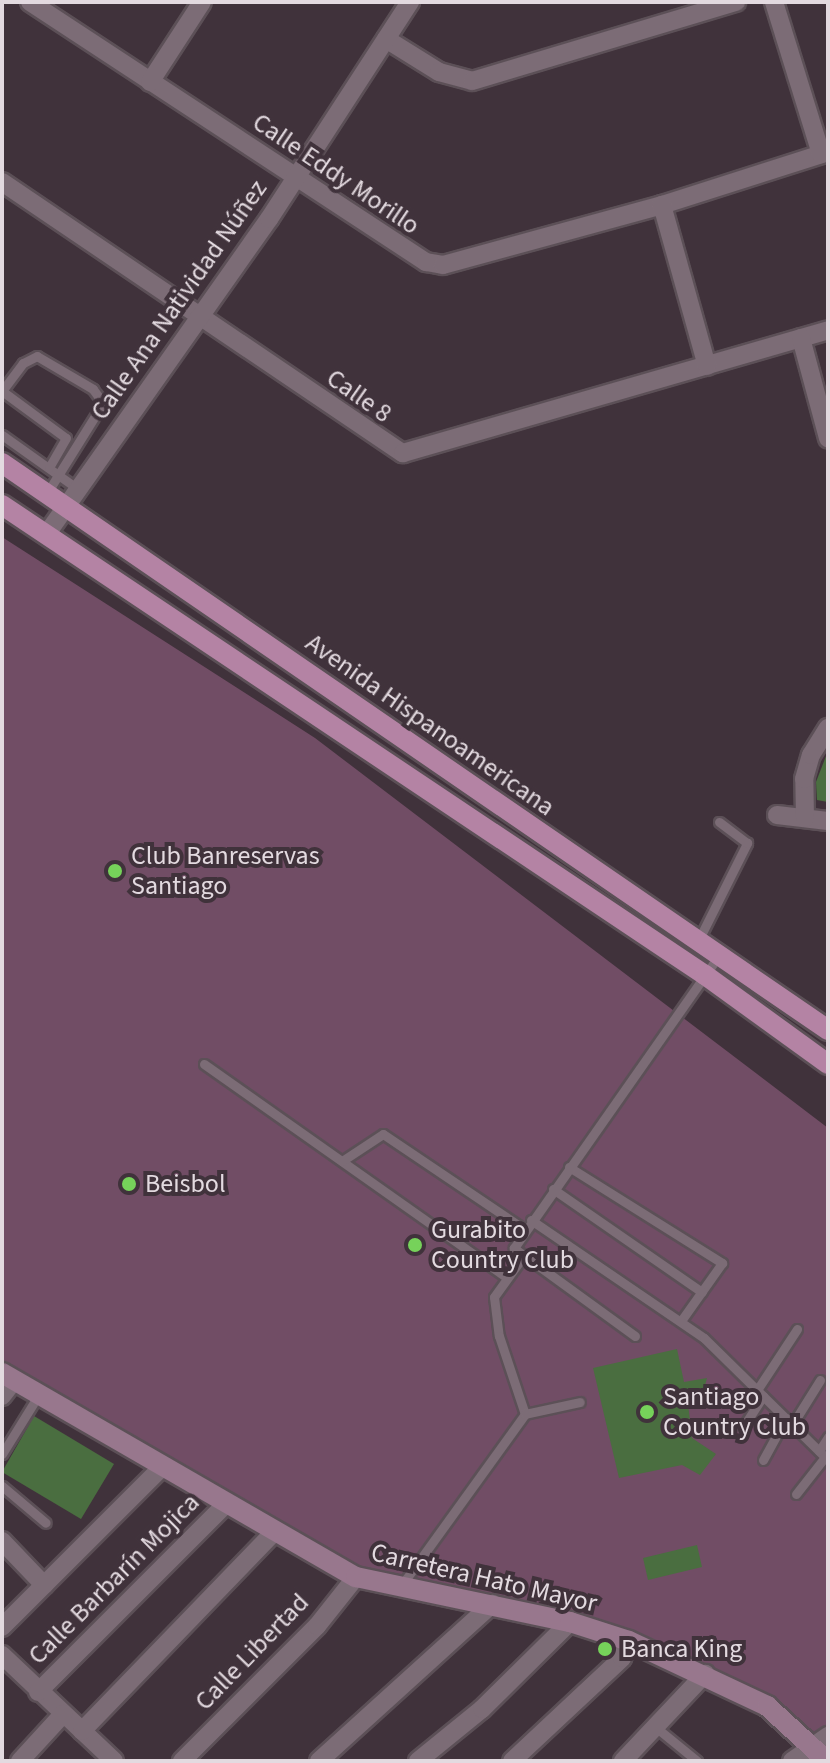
<!DOCTYPE html>
<meta charset="utf-8">
<style>
body{margin:0}
#map{position:relative;width:830px;height:1763px;overflow:hidden;background:#40323b;font-family:"Source Sans 3",sans-serif}
div>[style]{position:absolute}
.green>*{inset:0;background:#714d65}
.building>*{inset:0;background:#4a6e40}
.roads{filter:drop-shadow(2px 0 #5c5057) drop-shadow(-2px 0 #5c5057) drop-shadow(0 2px #5c5057) drop-shadow(0 -2px #5c5057)}
.lane>*{height:9px;margin:-4.5px;padding:0 4.5px;transform-origin:4.5px;border-radius:4.5px;background:#7c6c76}
.street>*{height:18px;margin:-9px;padding:0 9px;transform-origin:9px;border-radius:9px;background:#7c6c76}
.secondary>*{height:20px;margin:-10px;padding:0 10px;transform-origin:10px;border-radius:10px;background:#98778d}
.primary>*{height:20px;margin:-10px;padding:0 10px;transform-origin:10px;border-radius:10px;background:#b483a4}
.dots>*{width:22px;height:22px;translate:-50% -50%;box-sizing:border-box;border:4px solid #40323b;border-radius:50%}
span{translate:-50% -50%;white-space:nowrap;text-align:center;line-height:1.15;-webkit-text-stroke:8px #40323b;paint-order:stroke}
.street-label{font-size:26px;color:#e3dae0}
.poi-label{font-size:26px;color:#e3dae0}
.left{translate:0 -50%;text-align:left}
.frame{position:absolute;inset:0;border:4px solid #e3dae0;pointer-events:none}
</style>
<div id="map">
<div class="green">
<div style="clip-path:polygon(2px 537px,315px 738px,828px 1128px,828px 1732px,822px 1736px,669px 1646px,590px 1619px,354px 1567px,2px 1361px)"></div>
</div>
<div class="building">
<div style="clip-path:polygon(828px 751px,828px 802px,817px 800px,816px 782px)"></div>
<div style="clip-path:polygon(677px 1349px,684px 1382px,707px 1378px,703px 1393px,687px 1395px,692px 1438px,716px 1454px,700px 1475px,682px 1465px,619px 1478px,593px 1368px)"></div>
<div style="clip-path:polygon(34px 1416px,114px 1464px,81px 1519px,2px 1472px)"></div>
<div style="clip-path:polygon(697px 1545px,702px 1567px,648px 1580px,643px 1558px)"></div>
</div>
<div class="roads">
<div class="lane">
<div style="left:2px;top:435px;width:93px;rotate:35.4deg"></div>
<div style="left:47px;top:493px;width:106px;rotate:-58.1deg"></div>
<div style="left:103px;top:403px;width:17px;rotate:-126deg"></div>
<div style="left:93px;top:389px;width:65px;rotate:-149.5deg"></div>
<div style="left:37px;top:356px;width:16px;rotate:153deg"></div>
<div style="left:23px;top:363px;width:35px;rotate:127deg"></div>
<div style="left:2px;top:391px;width:79px;rotate:36.3deg"></div>
<div style="left:66px;top:438px;width:34px;rotate:120deg"></div>
<div style="left:698px;top:941px;width:110px;rotate:-63.4deg"></div>
<div style="left:747px;top:843px;width:35px;rotate:-143deg"></div>
<div style="left:204px;top:1064px;width:371px;rotate:35.2deg"></div>
<div style="left:342px;top:1161px;width:49px;rotate:-33.4deg"></div>
<div style="left:383px;top:1134px;width:170px;rotate:34deg"></div>
<div style="left:569px;top:1167px;width:181px;rotate:32.1deg"></div>
<div style="left:722px;top:1263px;width:71px;rotate:125.3deg"></div>
<div style="left:553px;top:1189px;width:181px;rotate:34.7deg"></div>
<div style="left:531px;top:1220px;width:209px;rotate:34.3deg"></div>
<div style="left:704px;top:1338px;width:174px;rotate:44.5deg"></div>
<div style="left:522px;top:1258px;width:48px;rotate:125.7deg"></div>
<div style="left:494px;top:1297px;width:39px;rotate:83deg"></div>
<div style="left:499px;top:1336px;width:82px;rotate:71.6deg"></div>
<div style="left:635px;top:1336px;width:150px;rotate:-144deg"></div>
<div style="left:514px;top:1248px;width:358px;rotate:-55deg"></div>
<div style="left:757px;top:1390px;width:73px;rotate:-56.7deg"></div>
<div style="left:792px;top:1425px;width:53px;rotate:-58.1deg"></div>
<div style="left:743px;top:1427px;width:37px;rotate:-57deg"></div>
<div style="left:819px;top:1451px;width:17px;rotate:-57deg"></div>
<div style="left:2px;top:1454px;width:68px;rotate:-58.2deg"></div>
<div style="left:763px;top:1460px;width:48px;rotate:-61.3deg"></div>
<div style="left:2px;top:1486px;width:57px;rotate:40.1deg"></div>
<div style="left:796px;top:1494px;width:47px;rotate:-51.9deg"></div>
<div style="left:401px;top:1586px;width:212px;rotate:-54.2deg"></div>
<div style="left:525px;top:1414px;width:56px;rotate:-12.3deg"></div>
<div style="left:653px;top:1725px;width:57px;rotate:39.3deg"></div>
</div>
<div class="street">
<div style="left:30px;top:2px;width:474px;rotate:33.3deg"></div>
<div style="left:426px;top:262px;width:17px;rotate:10deg"></div>
<div style="left:443px;top:265px;width:227px;rotate:-15.3deg"></div>
<div style="left:662px;top:205px;width:174px;rotate:-17.7deg"></div>
<div style="left:774px;top:2px;width:159px;rotate:72.8deg"></div>
<div style="left:386px;top:39px;width:62px;rotate:31.9deg"></div>
<div style="left:439px;top:72px;width:34px;rotate:15deg"></div>
<div style="left:472px;top:81px;width:276px;rotate:-16.7deg"></div>
<div style="left:150px;top:82px;width:95px;rotate:-57deg"></div>
<div style="left:2px;top:182px;width:484px;rotate:34.1deg"></div>
<div style="left:403px;top:453px;width:442px;rotate:-16.1deg"></div>
<div style="left:662px;top:205px;width:167px;rotate:74.4deg"></div>
<div style="left:801px;top:338px;width:104px;rotate:74.9deg"></div>
<div style="left:46px;top:535px;width:387px;rotate:-54.8deg"></div>
<div style="left:269px;top:219px;width:259px;rotate:-57deg"></div>
<div style="left:777px;top:815px;width:51px;rotate:6.7deg"></div>
<div style="left:805px;top:818px;width:39px;rotate:-91deg"></div>
<div style="left:804px;top:779px;width:25px;rotate:-74deg"></div>
<div style="left:811px;top:755px;width:32px;rotate:-58deg"></div>
<div style="left:2px;top:1396px;width:18px;rotate:-52deg"></div>
<div style="left:2px;top:1541px;width:61px;rotate:46.3deg"></div>
<div style="left:2px;top:1627px;width:228px;rotate:-45deg"></div>
<div style="left:2px;top:1655px;width:154px;rotate:43.4deg"></div>
<div style="left:38px;top:1692px;width:267px;rotate:-45deg"></div>
<div style="left:82px;top:1731px;width:278px;rotate:-46deg"></div>
<div style="left:20px;top:1761px;width:64px;rotate:-47.5deg"></div>
<div style="left:182px;top:1761px;width:191px;rotate:-45deg"></div>
<div style="left:317px;top:1626px;width:63px;rotate:-51.5deg"></div>
<div style="left:319px;top:1761px;width:234px;rotate:-42.2deg"></div>
<div style="left:418px;top:1761px;width:82px;rotate:-39.1deg"></div>
<div style="left:482px;top:1709px;width:124px;rotate:-44.7deg"></div>
<div style="left:512px;top:1761px;width:151px;rotate:-43.1deg"></div>
<div style="left:622px;top:1658px;width:18px;rotate:-68deg"></div>
<div style="left:623px;top:1761px;width:120px;rotate:-46.7deg"></div>
<div style="left:792px;top:1761px;width:44px;rotate:-34.8deg"></div>
</div>
<div class="secondary">
<div style="left:2px;top:1373px;width:409px;rotate:30deg"></div>
<div style="left:356px;top:1577px;width:219px;rotate:11.9deg"></div>
<div style="left:570px;top:1622px;width:62px;rotate:17.9deg"></div>
<div style="left:629px;top:1641px;width:153px;rotate:25.2deg"></div>
<div style="left:767px;top:1706px;width:81px;rotate:42.5deg"></div>
</div>
<div class="primary">
<div style="left:2px;top:463px;width:1002px;rotate:34.47deg"></div>
<div style="left:2px;top:505px;width:846px;rotate:33.77deg"></div>
<div style="left:705px;top:975px;width:152px;rotate:35.9deg"></div>
</div>
</div>
<div class="dots">
<div style="left:115px;top:871px;background:#76d25a"></div>
<div style="left:129px;top:1184px;background:#76d25a"></div>
<div style="left:415px;top:1245px;background:#76d25a"></div>
<div style="left:647px;top:1412px;background:#76d25a"></div>
<div style="left:605px;top:1649px;background:#76d25a"></div>
</div>
<div class="street-label">
<span style="left:336px;top:174px;rotate:34deg">Calle Eddy Morillo</span>
<span style="left:179px;top:300px;rotate:-55deg">Calle Ana Natividad Núñez</span>
<span style="left:359px;top:396px;rotate:35deg">Calle 8</span>
<span style="left:430px;top:725px;rotate:35deg">Avenida Hispanoamericana</span>
<span style="left:484px;top:1578px;rotate:13deg">Carretera Hato Mayor</span>
<span style="left:114px;top:1579px;rotate:-45deg">Calle Barbarín Mojica</span>
<span style="left:252px;top:1652px;rotate:-46deg">Calle Libertad</span>
</div>
<div class="poi-label">
<span class="left" style="left:131px;top:871px">Club Banreservas<br>Santiago</span>
<span class="left" style="left:145px;top:1184px">Beisbol</span>
<span class="left" style="left:431px;top:1245px">Gurabito<br>Country Club</span>
<span class="left" style="left:663px;top:1412px">Santiago<br>Country Club</span>
<span class="left" style="left:621px;top:1649px">Banca King</span>
</div>
<div class="frame"></div>
</div>
